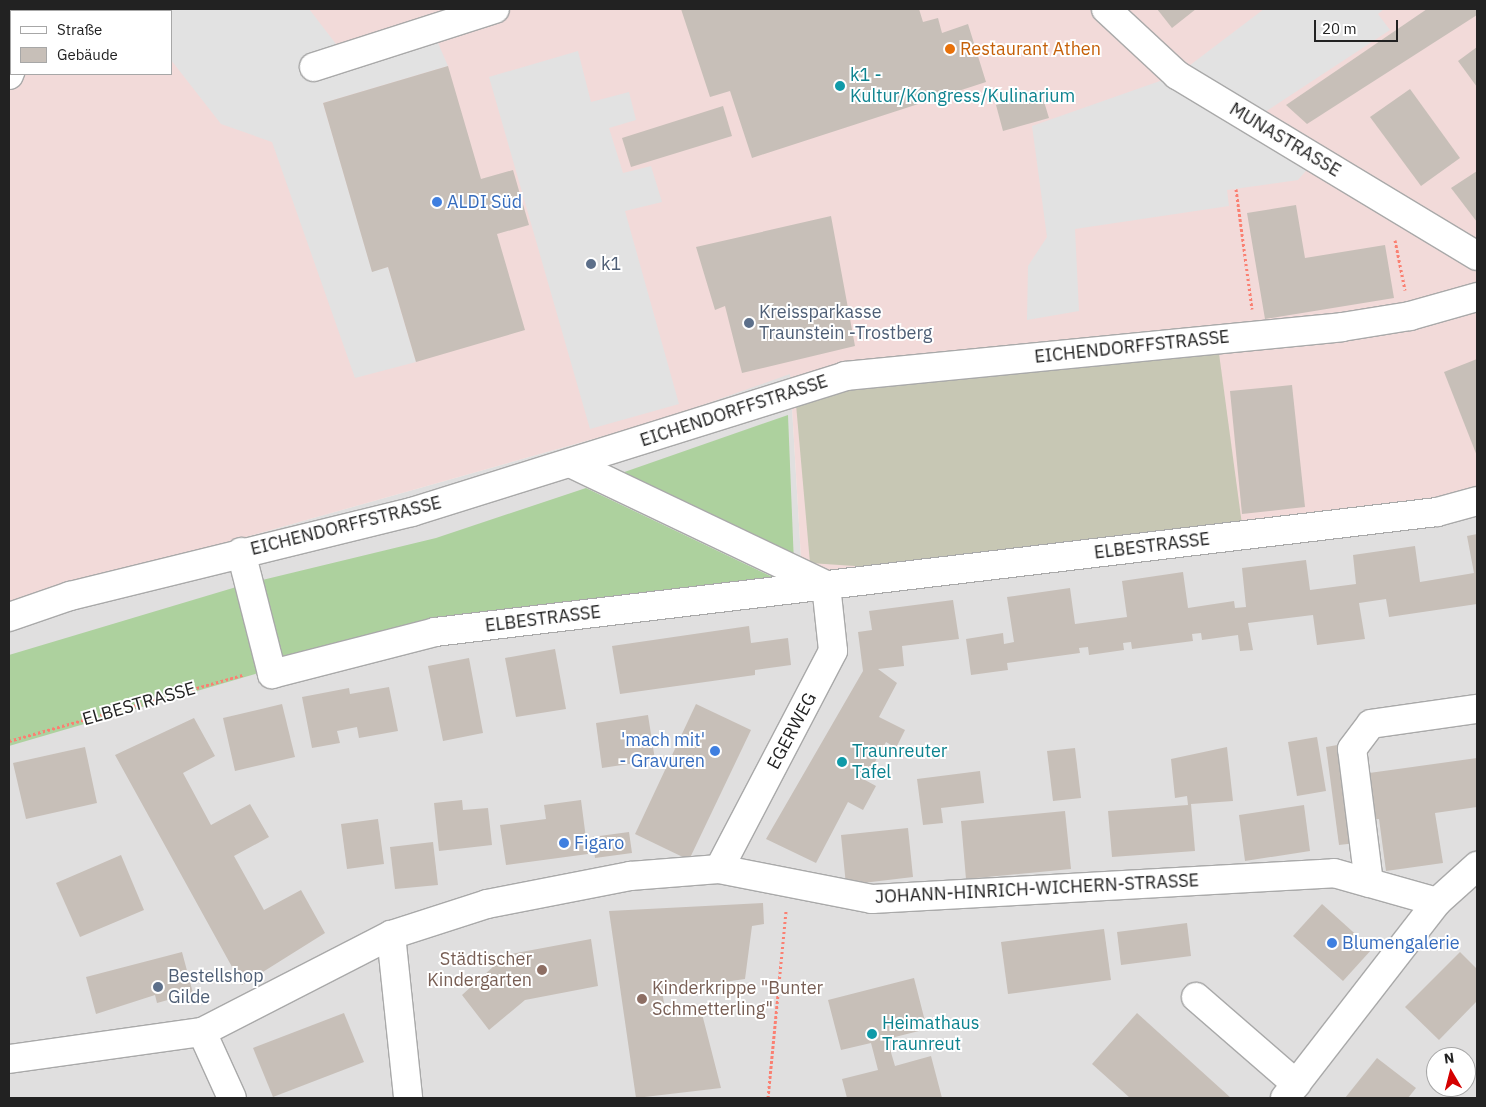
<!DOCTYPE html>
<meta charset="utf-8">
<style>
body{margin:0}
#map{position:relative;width:1486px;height:1107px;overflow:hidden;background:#f2efe9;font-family:"IBM Plex Sans",sans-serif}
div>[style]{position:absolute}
.residential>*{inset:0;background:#e0dfdf}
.commercial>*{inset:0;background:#f2dad9}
.construction>*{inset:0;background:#c7c7b4}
.forest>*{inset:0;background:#add19e}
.parking>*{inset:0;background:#e2e2e2}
.building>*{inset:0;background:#c7bfb8}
.path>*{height:3px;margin-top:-1.5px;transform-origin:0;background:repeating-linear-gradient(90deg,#fa8072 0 2.5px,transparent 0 5px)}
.roads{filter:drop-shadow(1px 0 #a9a9a9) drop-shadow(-1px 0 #a9a9a9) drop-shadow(0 1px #a9a9a9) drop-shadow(0 -1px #a9a9a9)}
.minor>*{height:28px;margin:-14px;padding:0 14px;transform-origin:14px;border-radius:14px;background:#fff}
.dots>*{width:14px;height:14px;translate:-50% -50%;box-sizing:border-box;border:2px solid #fff;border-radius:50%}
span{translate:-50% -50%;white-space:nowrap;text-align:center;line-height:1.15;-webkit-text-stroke:4px #fff;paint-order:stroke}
.food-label{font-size:18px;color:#c56008}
.left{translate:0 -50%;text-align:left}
.culture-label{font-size:18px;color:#0d838f}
.street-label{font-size:18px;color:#222}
.shop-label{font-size:18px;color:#366cbe}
.right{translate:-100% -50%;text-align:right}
.service-label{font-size:18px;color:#4e5e75}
.education-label{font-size:18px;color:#785e54}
.frame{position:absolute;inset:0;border:10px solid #222;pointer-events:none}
.legend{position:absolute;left:10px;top:10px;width:162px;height:65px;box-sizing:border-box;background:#fff;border:1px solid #a7a7a7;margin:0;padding:6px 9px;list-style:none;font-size:15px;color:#222}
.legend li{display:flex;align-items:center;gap:10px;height:25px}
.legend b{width:25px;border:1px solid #a7a7a7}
.north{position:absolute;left:1426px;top:1047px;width:50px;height:50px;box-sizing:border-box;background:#fff;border:1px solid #a7a7a7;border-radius:50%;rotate:352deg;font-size:14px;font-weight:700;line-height:20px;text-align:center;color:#222}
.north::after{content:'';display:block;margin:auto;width:18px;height:22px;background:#d40000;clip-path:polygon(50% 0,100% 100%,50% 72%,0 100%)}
.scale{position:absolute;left:1314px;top:20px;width:84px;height:22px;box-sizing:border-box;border:2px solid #222;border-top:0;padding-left:6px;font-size:15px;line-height:18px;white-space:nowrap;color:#222;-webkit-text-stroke:4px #fff;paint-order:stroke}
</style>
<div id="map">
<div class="residential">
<div style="clip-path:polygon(evenodd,790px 373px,803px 592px,1477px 501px,1477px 1098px,9px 1098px,9px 604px,657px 421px,790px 373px,1436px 1057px,1466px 1057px,1466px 1087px,1436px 1087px,1436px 1057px)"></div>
</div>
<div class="commercial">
<div style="clip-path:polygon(evenodd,9px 9px,1477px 9px,1477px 501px,803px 592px,790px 374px,657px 421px,9px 604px,9px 9px,11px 11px,171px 11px,171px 74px,11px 74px,11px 11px)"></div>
</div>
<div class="construction">
<div style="clip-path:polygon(1218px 346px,1243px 532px,884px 568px,810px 563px,795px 393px)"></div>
</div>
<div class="forest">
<div style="clip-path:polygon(788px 415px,794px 564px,613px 476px)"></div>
<div style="clip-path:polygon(586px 488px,789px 585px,276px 667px,254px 582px,436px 538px)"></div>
<div style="clip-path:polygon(243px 585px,265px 671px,9px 746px,9px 655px)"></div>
</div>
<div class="parking">
<div style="clip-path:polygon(130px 9px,309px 9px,343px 53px,431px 27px,448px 66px,323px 103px,372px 271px,388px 267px,416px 362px,355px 378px,272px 142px,221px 124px,171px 60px,171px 11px)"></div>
<div style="clip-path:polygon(1264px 9px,1384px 9px,1378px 14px,1390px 30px,1253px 120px,1316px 159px,1298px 180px,1227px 190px,1229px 206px,1075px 229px,1079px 311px,1027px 320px,1028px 266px,1047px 237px,1032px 126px,1177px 75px)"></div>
<div style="clip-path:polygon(578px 51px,591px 102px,629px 92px,636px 120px,609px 128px,623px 173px,651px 166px,662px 202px,625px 211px,679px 404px,590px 429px,489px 77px)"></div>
</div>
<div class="building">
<div style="clip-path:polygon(681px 9px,919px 9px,923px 22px,938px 18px,942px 33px,968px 24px,986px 82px,752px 158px,730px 91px,710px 97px)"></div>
<div style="clip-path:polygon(1157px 9px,1196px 9px,1172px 28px)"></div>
<div style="clip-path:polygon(1427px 9px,1477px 9px,1477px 15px,1307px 124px,1286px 105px)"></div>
<div style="clip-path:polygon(1477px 47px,1477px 87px,1458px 61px)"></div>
<div style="clip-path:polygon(448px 66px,481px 179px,513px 170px,529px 225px,497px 234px,525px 330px,416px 362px,388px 267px,372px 272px,323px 103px)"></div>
<div style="clip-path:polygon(1410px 89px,1460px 158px,1421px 186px,1370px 117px)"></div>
<div style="clip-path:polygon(1041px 92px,1049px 118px,1003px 131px,996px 105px)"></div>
<div style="clip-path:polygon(723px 106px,732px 136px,631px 167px,622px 138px)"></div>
<div style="clip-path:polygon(1477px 171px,1477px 222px,1451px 188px)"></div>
<div style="clip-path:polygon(1296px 205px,1305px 258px,1385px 245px,1394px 298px,1265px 319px,1247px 213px)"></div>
<div style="clip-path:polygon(831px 216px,855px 346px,742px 373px,725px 306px,715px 310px,696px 247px)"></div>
<div style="clip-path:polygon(1477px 359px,1477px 456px,1444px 372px)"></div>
<div style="clip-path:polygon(1292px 385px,1305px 507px,1242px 514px,1230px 391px)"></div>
<div style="clip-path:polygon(1477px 534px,1477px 604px,1389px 617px,1386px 599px,1359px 603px,1365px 639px,1317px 645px,1313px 615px,1248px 623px,1253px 650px,1240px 651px,1238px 635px,1202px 640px,1201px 633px,1192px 634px,1193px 641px,1132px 649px,1131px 642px,1123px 643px,1124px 650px,1089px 655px,1088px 647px,1079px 648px,1080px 653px,1007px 663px,1008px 670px,971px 675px,966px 639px,1003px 633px,1004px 644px,1014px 642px,1007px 597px,1070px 588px,1075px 624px,1127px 617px,1122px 581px,1183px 572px,1188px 608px,1234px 601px,1235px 608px,1246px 607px,1242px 568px,1306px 560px,1310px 590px,1356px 584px,1353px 555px,1415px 546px,1420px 582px,1474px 573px,1467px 536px)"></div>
<div style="clip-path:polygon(953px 600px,959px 639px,902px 646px,904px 666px,878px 669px,897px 683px,879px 717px,905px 730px,896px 748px,886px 742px,865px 780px,876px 786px,863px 810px,848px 802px,816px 863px,766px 839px,863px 671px,858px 632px,872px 630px,869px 611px)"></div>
<div style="clip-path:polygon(749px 626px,751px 643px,788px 638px,791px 665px,755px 670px,755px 675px,620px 694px,612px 646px)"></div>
<div style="clip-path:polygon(555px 649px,566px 709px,516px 717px,505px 658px)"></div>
<div style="clip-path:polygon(469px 658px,483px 733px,443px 741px,428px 666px)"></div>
<div style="clip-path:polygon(389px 687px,398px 731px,359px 738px,357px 727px,337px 731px,340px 743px,312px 748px,302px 697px,349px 688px,350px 694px)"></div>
<div style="clip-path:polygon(282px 704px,295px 757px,235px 771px,223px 718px)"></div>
<div style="clip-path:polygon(696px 704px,751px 730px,689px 860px,635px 834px)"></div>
<div style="clip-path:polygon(648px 715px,655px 760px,602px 768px,596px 723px)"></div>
<div style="clip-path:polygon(194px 718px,215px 756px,183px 773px,211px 825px,250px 804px,269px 837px,234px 856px,264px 910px,301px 890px,325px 933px,242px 985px,115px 755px)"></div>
<div style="clip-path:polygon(1317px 737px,1326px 791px,1297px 796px,1288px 742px)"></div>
<div style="clip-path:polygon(1343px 744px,1356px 843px,1339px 845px,1326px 747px)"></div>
<div style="clip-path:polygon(85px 747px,97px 803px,26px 819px,13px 763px)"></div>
<div style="clip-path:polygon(1227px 747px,1233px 801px,1191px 804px,1195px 851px,1112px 857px,1108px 811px,1188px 805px,1187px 796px,1175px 798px,1171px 759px)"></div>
<div style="clip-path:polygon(1075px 748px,1081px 798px,1053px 801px,1047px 751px)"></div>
<div style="clip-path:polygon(1477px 758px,1477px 807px,1435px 813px,1443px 863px,1386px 871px,1379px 819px,1368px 820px,1362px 774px)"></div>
<div style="clip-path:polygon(980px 771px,984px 803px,941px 808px,943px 823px,923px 825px,917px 779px)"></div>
<div style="clip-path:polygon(462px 800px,463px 810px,488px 808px,492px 845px,439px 851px,434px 803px)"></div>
<div style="clip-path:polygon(581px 800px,588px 854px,506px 865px,500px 825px,546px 819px,544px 805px)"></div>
<div style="clip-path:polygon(1304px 805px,1310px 851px,1245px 861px,1239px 815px)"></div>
<div style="clip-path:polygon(1065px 811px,1071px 869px,966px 879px,961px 821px)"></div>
<div style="clip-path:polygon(378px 819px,384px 864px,347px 869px,341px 824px)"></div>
<div style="clip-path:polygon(908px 828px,913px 877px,846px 885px,841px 835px)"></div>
<div style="clip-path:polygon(629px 832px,632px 853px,595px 858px,592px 837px)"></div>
<div style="clip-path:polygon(433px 842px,438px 885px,395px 889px,390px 847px)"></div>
<div style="clip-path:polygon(121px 855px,144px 910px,80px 937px,56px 883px)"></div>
<div style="clip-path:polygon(763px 903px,764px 924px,752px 926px,745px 979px,662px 991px,665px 1009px,700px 1006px,721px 1088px,636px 1098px,609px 911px)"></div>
<div style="clip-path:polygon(1322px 904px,1372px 949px,1343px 981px,1293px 936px)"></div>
<div style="clip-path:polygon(1187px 923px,1191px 956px,1121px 965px,1117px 932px)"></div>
<div style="clip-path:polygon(1104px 929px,1111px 980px,1008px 994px,1001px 942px)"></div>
<div style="clip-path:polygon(591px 939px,598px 986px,525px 1000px,489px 1030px,462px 995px,506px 955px)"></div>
<div style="clip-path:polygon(182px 952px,193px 993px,157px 1003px,155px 995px,96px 1014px,86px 977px)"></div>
<div style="clip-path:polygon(1460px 952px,1477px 969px,1477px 1001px,1439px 1040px,1405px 1007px)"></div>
<div style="clip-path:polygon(914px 978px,927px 1029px,887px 1039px,895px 1066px,931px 1056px,942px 1098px,847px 1098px,842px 1079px,878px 1070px,871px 1043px,841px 1050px,828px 1000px)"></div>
<div style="clip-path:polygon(344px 1013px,364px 1062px,273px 1097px,253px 1048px)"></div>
<div style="clip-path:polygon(1137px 1013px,1231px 1098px,1130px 1098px,1092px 1064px)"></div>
<div style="clip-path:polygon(1377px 1058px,1416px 1088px,1408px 1098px,1345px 1098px)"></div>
</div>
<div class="path">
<div style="left:1236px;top:189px;width:121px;rotate:82.4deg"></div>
<div style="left:1395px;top:240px;width:51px;rotate:78.7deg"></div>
<div style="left:9px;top:741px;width:243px;rotate:-15.8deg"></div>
<div style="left:768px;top:1098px;width:188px;rotate:-84.5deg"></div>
</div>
<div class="roads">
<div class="minor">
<div style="left:1106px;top:9px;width:97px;rotate:42.9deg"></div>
<div style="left:1177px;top:75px;width:350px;rotate:31.1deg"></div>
<div style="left:46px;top:11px;width:2px;rotate:-63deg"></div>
<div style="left:314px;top:67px;width:190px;rotate:-17.8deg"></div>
<div style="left:9px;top:75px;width:5px;rotate:-68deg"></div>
<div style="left:572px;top:464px;width:281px;rotate:25.5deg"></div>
<div style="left:826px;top:585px;width:66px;rotate:83.9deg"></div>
<div style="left:833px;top:651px;width:246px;rotate:117.6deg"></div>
<div style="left:241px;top:552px;width:126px;rotate:75.7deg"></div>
<div style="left:272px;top:674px;width:168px;rotate:-14.4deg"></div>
<div style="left:435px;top:632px;width:1009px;rotate:-6.83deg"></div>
<div style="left:1437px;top:512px;width:41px;rotate:-15.4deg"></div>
<div style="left:9px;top:617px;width:65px;rotate:-19deg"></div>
<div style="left:70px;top:596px;width:352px;rotate:-13.8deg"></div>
<div style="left:412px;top:512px;width:454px;rotate:-17.4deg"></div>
<div style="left:845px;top:376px;width:499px;rotate:-5.6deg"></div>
<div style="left:1342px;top:327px;width:69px;rotate:-9.2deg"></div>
<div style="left:1410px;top:316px;width:70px;rotate:-15.8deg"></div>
<div style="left:1369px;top:883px;width:135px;rotate:-97.2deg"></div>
<div style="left:1352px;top:749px;width:31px;rotate:-53deg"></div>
<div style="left:1371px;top:724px;width:107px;rotate:-8.1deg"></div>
<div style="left:391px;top:935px;width:164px;rotate:84deg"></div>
<div style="left:1196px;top:997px;width:133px;rotate:41deg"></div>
<div style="left:202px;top:1032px;width:72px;rotate:65.6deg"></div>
<div style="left:9px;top:1059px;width:195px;rotate:-8deg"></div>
<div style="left:202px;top:1032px;width:212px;rotate:-27.2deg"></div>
<div style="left:391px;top:935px;width:101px;rotate:-17.9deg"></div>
<div style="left:487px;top:904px;width:146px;rotate:-11.1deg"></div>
<div style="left:630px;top:876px;width:89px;rotate:-4.5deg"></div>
<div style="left:719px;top:869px;width:156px;rotate:11.1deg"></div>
<div style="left:872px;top:899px;width:463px;rotate:-3.2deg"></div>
<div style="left:1334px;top:873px;width:107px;rotate:15.7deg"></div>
<div style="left:1285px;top:1098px;width:248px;rotate:-52.2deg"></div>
<div style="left:1437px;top:902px;width:54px;rotate:-42deg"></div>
</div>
</div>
<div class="dots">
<div style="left:950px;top:49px;background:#e8710a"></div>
<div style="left:840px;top:86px;background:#0f9aa8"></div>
<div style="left:437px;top:202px;background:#3f7fe0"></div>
<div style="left:591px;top:264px;background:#5c6f8a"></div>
<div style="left:749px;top:323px;background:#5c6f8a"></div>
<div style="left:715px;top:751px;background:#3f7fe0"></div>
<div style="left:842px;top:762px;background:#0f9aa8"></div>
<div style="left:564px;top:843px;background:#3f7fe0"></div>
<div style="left:1332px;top:943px;background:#3f7fe0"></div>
<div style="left:542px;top:970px;background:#8d6e63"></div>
<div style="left:158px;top:987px;background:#5c6f8a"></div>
<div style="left:642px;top:999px;background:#8d6e63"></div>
<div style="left:872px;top:1034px;background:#0f9aa8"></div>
</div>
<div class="food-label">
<span class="left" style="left:960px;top:49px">Restaurant Athen</span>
</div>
<div class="culture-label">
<span class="left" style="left:850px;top:86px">k1 -<br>Kultur/Kongress/Kulinarium</span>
<span class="left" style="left:852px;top:762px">Traunreuter<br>Tafel</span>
<span class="left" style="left:882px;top:1034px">Heimathaus<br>Traunreut</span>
</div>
<div class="street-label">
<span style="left:1285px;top:140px;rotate:31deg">MUNASTRASSE</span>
<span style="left:1132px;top:347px;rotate:-6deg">EICHENDORFFSTRASSE</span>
<span style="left:734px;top:411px;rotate:-18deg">EICHENDORFFSTRASSE</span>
<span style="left:346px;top:526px;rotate:-14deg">EICHENDORFFSTRASSE</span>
<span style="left:1152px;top:546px;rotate:-7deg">ELBESTRASSE</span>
<span style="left:543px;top:619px;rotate:-7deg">ELBESTRASSE</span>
<span style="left:139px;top:704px;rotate:-16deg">ELBESTRASSE</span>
<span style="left:792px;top:731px;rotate:-62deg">EGERWEG</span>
<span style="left:1037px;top:889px;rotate:-3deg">JOHANN-HINRICH-WICHERN-STRASSE</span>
</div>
<div class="shop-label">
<span class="left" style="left:447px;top:202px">ALDI Süd</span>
<span class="right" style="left:705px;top:751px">'mach mit'<br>- Gravuren</span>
<span class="left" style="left:574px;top:843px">Figaro</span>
<span class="left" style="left:1342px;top:943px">Blumengalerie</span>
</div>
<div class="service-label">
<span class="left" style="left:601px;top:264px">k1</span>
<span class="left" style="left:759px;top:323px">Kreissparkasse<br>Traunstein -Trostberg</span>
<span class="left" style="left:168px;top:987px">Bestellshop<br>Gilde</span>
</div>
<div class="education-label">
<span class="right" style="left:532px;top:970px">Städtischer<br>Kindergarten</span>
<span class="left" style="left:652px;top:999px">Kinderkrippe "Bunter<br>Schmetterling"</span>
</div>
<div class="frame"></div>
<ul class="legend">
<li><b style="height:6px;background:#fff"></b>Straße</li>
<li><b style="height:14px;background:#c7bfb8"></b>Gebäude</li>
</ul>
<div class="north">N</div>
<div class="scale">20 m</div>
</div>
